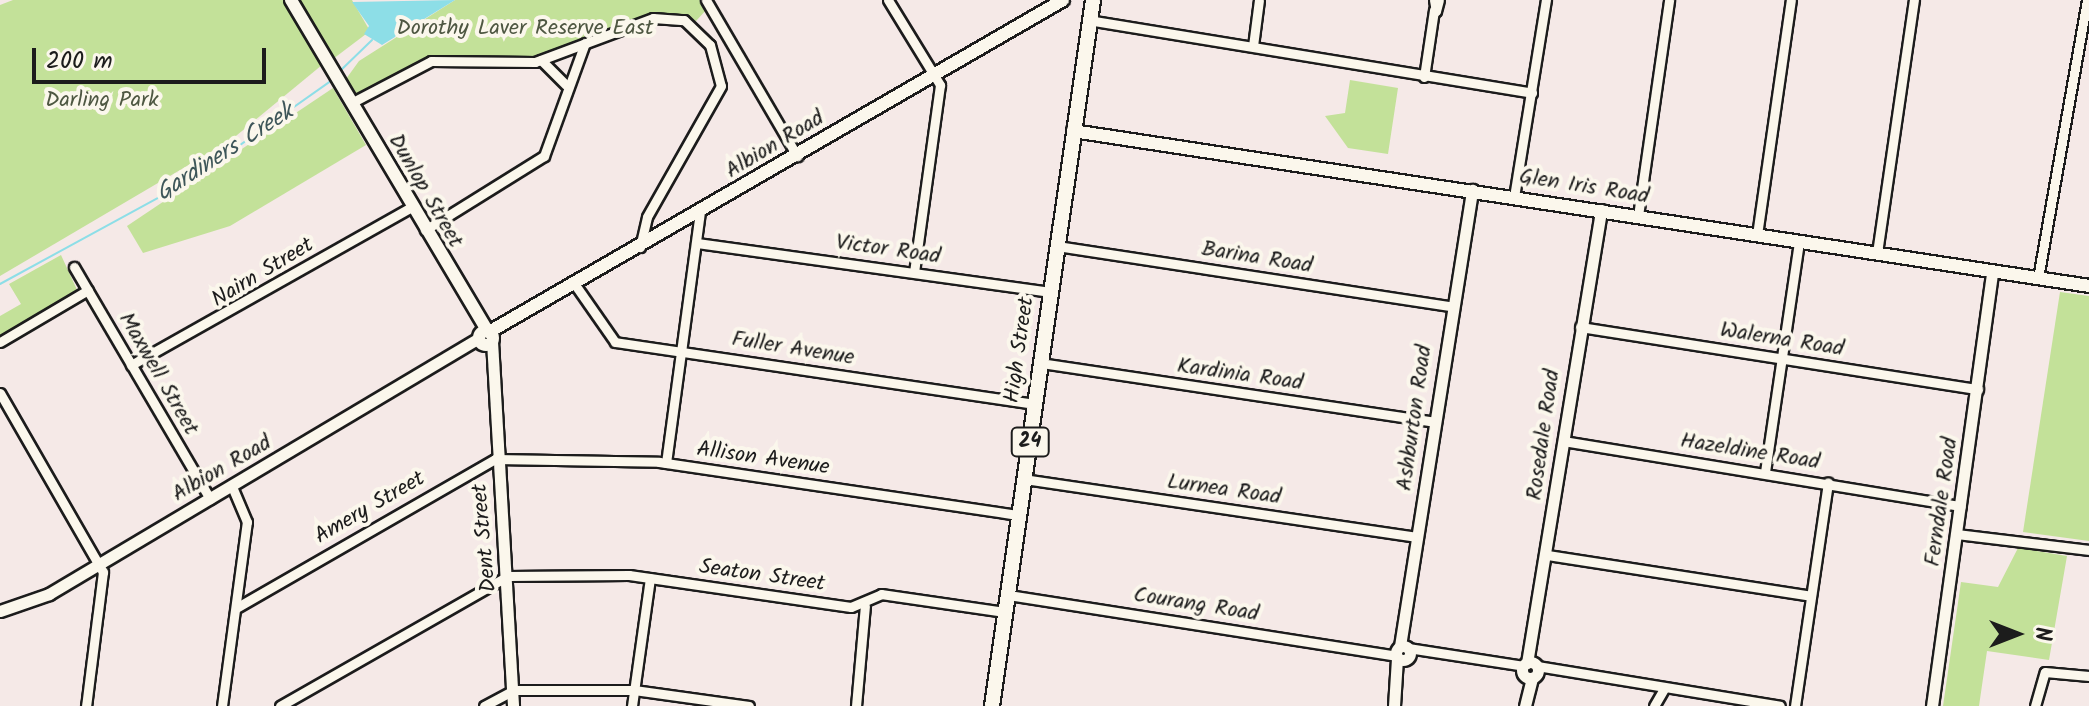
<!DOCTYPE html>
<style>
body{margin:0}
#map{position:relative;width:2089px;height:706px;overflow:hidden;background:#f5e9e7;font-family:Kalam,sans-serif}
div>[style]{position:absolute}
.green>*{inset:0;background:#c3e199}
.water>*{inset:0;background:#8ddee7}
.stream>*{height:2px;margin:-1px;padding:0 1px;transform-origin:1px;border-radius:1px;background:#8ddee7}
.roads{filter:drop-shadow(2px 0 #1c1c1c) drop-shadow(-2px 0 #1c1c1c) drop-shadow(0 2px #1c1c1c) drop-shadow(0 -2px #1c1c1c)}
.minor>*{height:9px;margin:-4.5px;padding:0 4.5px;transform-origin:4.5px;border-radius:4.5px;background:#fbf7ec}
.tertiary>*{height:11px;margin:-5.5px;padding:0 5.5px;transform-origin:5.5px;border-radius:5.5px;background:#fbf7ec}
.tertiary>.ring{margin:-5.5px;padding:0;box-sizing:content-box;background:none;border:11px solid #fbf7ec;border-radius:50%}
.secondary>*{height:12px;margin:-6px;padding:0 6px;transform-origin:6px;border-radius:6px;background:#fbf7ec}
.secondary>.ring{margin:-6px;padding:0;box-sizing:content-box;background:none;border:12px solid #fbf7ec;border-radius:50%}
.primary>*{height:14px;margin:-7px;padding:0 7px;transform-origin:7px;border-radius:7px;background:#fbf7ec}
span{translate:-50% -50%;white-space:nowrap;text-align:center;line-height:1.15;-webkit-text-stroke:8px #fbf7ec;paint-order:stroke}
.shield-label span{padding:2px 6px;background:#fbf7ec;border:2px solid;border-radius:6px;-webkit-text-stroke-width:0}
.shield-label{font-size:20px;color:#1c1c1c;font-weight:700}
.park-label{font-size:22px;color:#4e5742}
.street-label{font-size:22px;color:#1c1c1c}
.water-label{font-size:24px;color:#3e5659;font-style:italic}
.north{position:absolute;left:1977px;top:594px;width:80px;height:80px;-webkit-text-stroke:6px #fbf7ec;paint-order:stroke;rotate:90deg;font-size:22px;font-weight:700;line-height:32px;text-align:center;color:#1c1c1c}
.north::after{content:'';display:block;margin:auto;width:28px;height:36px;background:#1c1c1c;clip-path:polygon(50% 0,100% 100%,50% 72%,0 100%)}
.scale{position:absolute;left:32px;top:48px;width:234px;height:36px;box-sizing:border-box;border:4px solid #1c1c1c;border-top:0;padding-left:10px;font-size:24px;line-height:28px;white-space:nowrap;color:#1c1c1c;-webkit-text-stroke:6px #fbf7ec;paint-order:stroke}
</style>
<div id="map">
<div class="green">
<i style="clip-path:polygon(13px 0,284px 0,322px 65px,231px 140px,0 276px,0 5px)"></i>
<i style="clip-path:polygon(300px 0,352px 0,370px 31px,333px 59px)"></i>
<i style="clip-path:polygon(455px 0,702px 0,707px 9px,696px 21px,654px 13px,535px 57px,431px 57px,357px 94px,346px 79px,359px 61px)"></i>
<i style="clip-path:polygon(1350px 80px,1398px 88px,1388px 154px,1348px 148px,1325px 116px,1345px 113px)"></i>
<i style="clip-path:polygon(333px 88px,366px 145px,230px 226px,143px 253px,127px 226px)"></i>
<i style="clip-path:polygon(61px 255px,78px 292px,0 337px,0 316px,21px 304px,9px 284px)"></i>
<i style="clip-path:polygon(2060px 292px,2089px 296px,2089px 541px,2023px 532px)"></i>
<i style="clip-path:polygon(2018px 548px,2067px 556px,2049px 660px,1987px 651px,1979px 706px,1943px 706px,1961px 582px,1998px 587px)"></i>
</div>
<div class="water">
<i style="clip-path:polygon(455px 0,382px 45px,364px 34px,369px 26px,352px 2px)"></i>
</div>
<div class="stream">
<i style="left:339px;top:72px;width:46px;rotate:-44.1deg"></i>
<i style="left:0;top:284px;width:215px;rotate:-28.6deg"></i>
<i style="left:189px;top:181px;width:175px;rotate:-35.2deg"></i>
</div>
<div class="roads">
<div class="minor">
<i style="left:706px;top:0;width:181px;rotate:59.7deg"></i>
<i style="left:888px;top:0;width:100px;rotate:58.5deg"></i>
<i style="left:940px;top:85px;width:189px;rotate:97.9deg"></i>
<i style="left:1434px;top:0;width:11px;rotate:80deg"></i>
<i style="left:1436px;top:11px;width:11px;rotate:-75deg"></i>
<i style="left:1088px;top:20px;width:450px;rotate:9.3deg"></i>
<i style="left:1253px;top:46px;width:46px;rotate:-82.6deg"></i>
<i style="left:541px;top:60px;width:35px;rotate:45deg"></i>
<i style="left:1424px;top:77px;width:68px;rotate:-81.5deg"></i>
<i style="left:351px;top:103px;width:90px;rotate:-27.7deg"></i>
<i style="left:431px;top:61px;width:104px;rotate:0.6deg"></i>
<i style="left:535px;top:62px;width:126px;rotate:-20.4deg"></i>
<i style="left:653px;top:18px;width:31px;rotate:4deg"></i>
<i style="left:684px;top:20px;width:36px;rotate:44deg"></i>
<i style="left:710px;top:45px;width:42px;rotate:75deg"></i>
<i style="left:721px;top:86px;width:150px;rotate:119.5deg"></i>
<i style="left:647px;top:217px;width:31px;rotate:103deg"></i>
<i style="left:1514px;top:197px;width:200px;rotate:-80.8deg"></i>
<i style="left:1638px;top:216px;width:218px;rotate:-81.8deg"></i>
<i style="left:425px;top:230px;width:140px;rotate:-31.9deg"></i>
<i style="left:544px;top:156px;width:120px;rotate:-70.1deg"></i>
<i style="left:1757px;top:235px;width:237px;rotate:-81.8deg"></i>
<i style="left:697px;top:243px;width:357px;rotate:7.9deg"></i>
<i style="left:1057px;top:246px;width:399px;rotate:8.7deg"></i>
<i style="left:1877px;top:253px;width:256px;rotate:-81.7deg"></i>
<i style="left:74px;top:267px;width:269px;rotate:59.6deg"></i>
<i style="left:2038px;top:278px;width:282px;rotate:-80deg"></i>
<i style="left:576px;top:286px;width:68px;rotate:55.1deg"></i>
<i style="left:615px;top:342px;width:425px;rotate:8.4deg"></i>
<i style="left:1580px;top:327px;width:403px;rotate:8.9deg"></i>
<i style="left:0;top:342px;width:102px;rotate:-30.6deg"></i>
<i style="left:1041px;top:363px;width:398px;rotate:8.5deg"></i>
<i style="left:131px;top:365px;width:322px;rotate:-29.4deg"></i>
<i style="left:0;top:393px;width:207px;rotate:60.1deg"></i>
<i style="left:103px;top:572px;width:135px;rotate:97.2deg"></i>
<i style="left:1563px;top:441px;width:403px;rotate:9.3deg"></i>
<i style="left:666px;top:463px;width:252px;rotate:-82.3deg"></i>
<i style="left:1765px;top:472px;width:233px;rotate:-81.6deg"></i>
<i style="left:1024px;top:479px;width:398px;rotate:8.4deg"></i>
<i style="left:1957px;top:534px;width:133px;rotate:6.9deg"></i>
<i style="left:1547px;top:555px;width:267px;rotate:8.8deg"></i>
<i style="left:1008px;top:595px;width:393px;rotate:8.9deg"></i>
<i style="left:236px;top:608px;width:299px;rotate:-29.9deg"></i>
<i style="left:495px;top:459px;width:164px;rotate:1deg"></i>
<i style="left:659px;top:462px;width:364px;rotate:8.4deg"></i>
<i style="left:1408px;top:648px;width:117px;rotate:8.8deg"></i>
<i style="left:1537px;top:666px;width:246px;rotate:9.3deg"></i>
<i style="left:222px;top:706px;width:186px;rotate:-82.3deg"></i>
<i style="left:247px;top:522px;width:39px;rotate:-113deg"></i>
<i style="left:280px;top:706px;width:262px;rotate:-29.7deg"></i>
<i style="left:508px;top:576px;width:121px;rotate:-0.5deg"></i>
<i style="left:629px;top:575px;width:224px;rotate:8.2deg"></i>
<i style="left:851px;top:607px;width:33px;rotate:-23deg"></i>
<i style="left:881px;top:594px;width:125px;rotate:8.3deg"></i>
<i style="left:484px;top:706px;width:34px;rotate:-28deg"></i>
<i style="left:514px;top:690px;width:120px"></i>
<i style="left:634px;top:690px;width:116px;rotate:7.9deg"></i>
<i style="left:632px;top:706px;width:129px;rotate:-82deg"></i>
<i style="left:856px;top:706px;width:100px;rotate:-84.9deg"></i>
<i style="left:1654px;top:706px;width:20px;rotate:-60deg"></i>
<i style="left:1795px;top:706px;width:226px;rotate:-81.6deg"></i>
<i style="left:2035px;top:706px;width:35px;rotate:-74deg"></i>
<i style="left:2045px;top:672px;width:44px;rotate:5.2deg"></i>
</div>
<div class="tertiary">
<i style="left:492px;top:341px;width:366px;rotate:86.7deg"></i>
<i style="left:0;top:611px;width:52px;rotate:-19.1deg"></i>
<i style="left:49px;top:594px;width:500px;rotate:-30.77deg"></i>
<i class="ring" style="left:1396px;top:646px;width:3px;height:3px"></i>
<i style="left:1400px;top:646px;width:462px;rotate:-81deg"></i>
<i class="ring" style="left:1522px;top:662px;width:5px;height:5px"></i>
<i style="left:1527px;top:663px;width:459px;rotate:-80.7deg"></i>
<i style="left:1394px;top:706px;width:48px;rotate:-86.4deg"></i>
<i style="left:1525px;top:706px;width:29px;rotate:-76deg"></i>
<i style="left:1932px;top:706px;width:439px;rotate:-82.1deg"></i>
</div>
<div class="secondary">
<i style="left:291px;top:0;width:386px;rotate:59.3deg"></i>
<i style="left:1073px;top:131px;width:1028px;rotate:8.67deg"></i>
<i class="ring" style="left:479px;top:331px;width:2px;height:2px"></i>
<i style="left:489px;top:332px;width:663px;rotate:-30.04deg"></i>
</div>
<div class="primary">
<i style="left:992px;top:706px;width:713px;rotate:-81.86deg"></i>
</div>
</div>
<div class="shield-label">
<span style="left:1030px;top:442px">24</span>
</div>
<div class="park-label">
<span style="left:525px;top:29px">Dorothy Laver Reserve East</span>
<span style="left:102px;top:101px">Darling Park</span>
</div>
<div class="street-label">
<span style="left:775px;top:145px;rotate:-31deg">Albion Road</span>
<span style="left:1584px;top:187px;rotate:9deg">Glen Iris Road</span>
<span style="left:425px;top:191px;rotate:60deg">Dunlop Street</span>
<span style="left:888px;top:250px;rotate:8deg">Victor Road</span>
<span style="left:1257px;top:258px;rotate:9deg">Barina Road</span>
<span style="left:263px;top:273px;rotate:-31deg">Nairn Street</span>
<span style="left:1782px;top:340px;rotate:9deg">Walerna Road</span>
<span style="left:793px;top:349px;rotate:9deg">Fuller Avenue</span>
<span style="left:1020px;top:350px;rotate:-82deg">High Street</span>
<span style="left:158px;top:374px;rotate:60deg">Maxwell Street</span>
<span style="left:1240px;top:375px;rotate:8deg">Kardinia Road</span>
<span style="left:1415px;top:418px;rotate:-82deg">Ashburton Road</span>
<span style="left:1544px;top:435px;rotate:-82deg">Rosedale Road</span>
<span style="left:1750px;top:452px;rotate:9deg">Hazeldine Road</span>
<span style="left:763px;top:459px;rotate:8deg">Allison Avenue</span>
<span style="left:222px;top:469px;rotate:-30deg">Albion Road</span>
<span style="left:1224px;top:490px;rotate:8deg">Lurnea Road</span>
<span style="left:1942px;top:502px;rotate:-82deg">Ferndale Road</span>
<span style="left:370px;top:508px;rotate:-30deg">Amery Street</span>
<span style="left:485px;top:538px;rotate:-95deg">Dent Street</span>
<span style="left:762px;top:576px;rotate:8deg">Seaton Street</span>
<span style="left:1196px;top:605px;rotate:9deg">Courang Road</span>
</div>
<div class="water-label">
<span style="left:225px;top:153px;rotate:-33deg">Gardiners Creek</span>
</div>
<div class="north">N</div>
<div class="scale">200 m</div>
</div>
